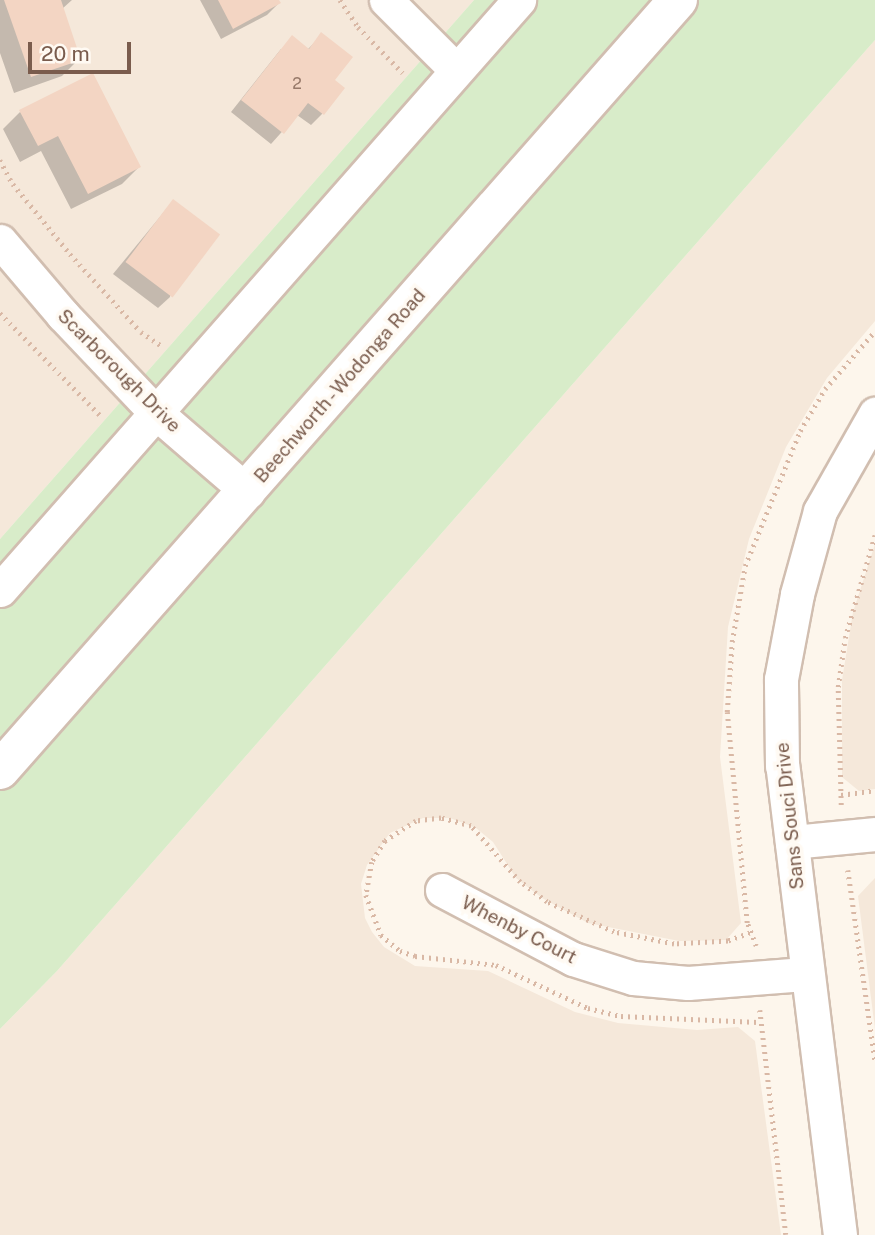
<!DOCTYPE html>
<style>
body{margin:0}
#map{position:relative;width:875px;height:1235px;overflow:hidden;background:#fdf6ec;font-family:"Public Sans",sans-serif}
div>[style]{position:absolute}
.residential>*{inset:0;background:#f5e8da}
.green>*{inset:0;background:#d8ecc9}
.shadow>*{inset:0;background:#0003}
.building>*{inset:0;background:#f3d5c3;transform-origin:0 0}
.path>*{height:4.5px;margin-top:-2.25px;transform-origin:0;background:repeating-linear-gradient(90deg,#d9b8a5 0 2px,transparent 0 7px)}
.roads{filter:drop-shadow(2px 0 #d1beb0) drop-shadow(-2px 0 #d1beb0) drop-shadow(0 2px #d1beb0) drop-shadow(0 -2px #d1beb0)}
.minor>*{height:33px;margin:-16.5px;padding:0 16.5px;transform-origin:16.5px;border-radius:16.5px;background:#fff}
.secondary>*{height:38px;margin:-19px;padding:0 19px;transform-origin:19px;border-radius:19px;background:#fff}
span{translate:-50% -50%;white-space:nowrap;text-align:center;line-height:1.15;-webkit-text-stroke:7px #fffaf3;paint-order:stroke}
.number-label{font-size:16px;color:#987a6a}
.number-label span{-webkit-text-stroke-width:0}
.street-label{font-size:19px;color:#7a5c4d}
.scale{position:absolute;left:28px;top:42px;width:103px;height:32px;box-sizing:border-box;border:4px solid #7a5c4d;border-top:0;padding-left:9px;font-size:21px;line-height:24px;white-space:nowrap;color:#7a5c4d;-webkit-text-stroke:5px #fffaf3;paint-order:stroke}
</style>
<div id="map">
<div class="residential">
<i style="clip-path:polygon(0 0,474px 0,0 539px)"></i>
<i style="clip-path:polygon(875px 40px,875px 321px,827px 378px,786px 447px,749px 539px,728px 627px,720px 757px,741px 923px,726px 940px,679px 941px,588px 923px,542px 898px,516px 878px,493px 842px,476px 828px,450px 818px,423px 818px,390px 833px,367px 865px,361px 884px,365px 918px,372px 932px,384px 947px,415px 966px,488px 971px,575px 1012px,618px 1023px,697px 1030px,738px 1027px,755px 1041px,781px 1235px,0 1235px,0 1029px,57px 971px)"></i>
<i style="clip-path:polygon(875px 544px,875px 789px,859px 791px,842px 777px,842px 680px,853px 612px)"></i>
<i style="clip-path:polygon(875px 878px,875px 1029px,858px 896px)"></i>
</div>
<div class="green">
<i style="clip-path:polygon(474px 0,875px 0,875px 40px,57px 971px,0 1029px,0 539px)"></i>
</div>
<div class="shadow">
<i style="clip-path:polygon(0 0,72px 0,62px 9px,79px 59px,62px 76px,14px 93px,0 53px)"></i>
<i style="clip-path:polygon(200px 0,277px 0,279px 3px,267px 15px,221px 39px)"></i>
<i style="clip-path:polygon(322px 35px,332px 81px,322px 114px,311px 125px,297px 115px,271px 144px,231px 112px,281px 49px,307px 50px)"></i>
<i style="clip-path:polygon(20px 112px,139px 167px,122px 184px,71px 209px,41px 151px,20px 162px,3px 129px)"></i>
<i style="clip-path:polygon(173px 201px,170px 297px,158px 308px,113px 274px)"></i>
</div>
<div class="building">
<i style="clip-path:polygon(4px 0,61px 0,81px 60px,31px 77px)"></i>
<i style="clip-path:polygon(218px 0,279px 0,281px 3px,233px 29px)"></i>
<i style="clip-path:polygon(321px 32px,353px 57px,335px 80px,345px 88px,324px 115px,308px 103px,284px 134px,241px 100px,292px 35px,309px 49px)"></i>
<i style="clip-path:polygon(93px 73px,141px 167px,88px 194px,58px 136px,38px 146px,19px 110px)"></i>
<i style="left:173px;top:199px;width:59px;height:79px;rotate:37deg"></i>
</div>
<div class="path">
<i style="left:340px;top:0;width:32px;rotate:56deg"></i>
<i style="left:358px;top:27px;width:64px;rotate:45.6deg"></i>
<i style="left:0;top:160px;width:27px;rotate:62deg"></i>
<i style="left:13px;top:184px;width:90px;rotate:50.8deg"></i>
<i style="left:70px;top:254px;width:105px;rotate:47.7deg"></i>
<i style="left:141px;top:332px;width:25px;rotate:34deg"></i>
<i style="left:0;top:313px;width:143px;rotate:45.6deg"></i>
<i style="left:841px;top:795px;width:34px;rotate:-8deg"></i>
<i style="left:841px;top:805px;width:118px;rotate:-91.5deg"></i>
<i style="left:838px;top:687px;width:49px;rotate:-81.9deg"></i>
<i style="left:845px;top:638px;width:107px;rotate:-73.8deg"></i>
<i style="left:848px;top:870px;width:192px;rotate:81.9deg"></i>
<i style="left:750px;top:933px;width:23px;rotate:160deg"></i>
<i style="left:728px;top:941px;width:54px;rotate:176.8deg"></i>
<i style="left:674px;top:944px;width:61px;rotate:-168.7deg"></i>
<i style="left:614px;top:932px;width:73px;rotate:-155.9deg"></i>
<i style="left:547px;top:902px;width:34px;rotate:-143deg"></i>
<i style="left:520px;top:882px;width:74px;rotate:-131.2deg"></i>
<i style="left:471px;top:826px;width:31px;rotate:-165deg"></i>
<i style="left:441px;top:818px;width:25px;rotate:173deg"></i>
<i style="left:416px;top:821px;width:37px;rotate:147deg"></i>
<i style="left:385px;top:841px;width:25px;rotate:122deg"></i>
<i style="left:372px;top:862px;width:34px;rotate:100deg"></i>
<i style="left:366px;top:895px;width:43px;rotate:69.4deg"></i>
<i style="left:381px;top:935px;width:25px;rotate:40deg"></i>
<i style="left:400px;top:951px;width:16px;rotate:18deg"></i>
<i style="left:415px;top:956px;width:81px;rotate:6.3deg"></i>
<i style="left:496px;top:965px;width:102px;rotate:25.1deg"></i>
<i style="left:588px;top:1008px;width:34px;rotate:14deg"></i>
<i style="left:621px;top:1016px;width:137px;rotate:2.5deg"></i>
<i style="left:756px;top:946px;width:25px;rotate:-111deg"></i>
<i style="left:747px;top:923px;width:212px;rotate:-95.4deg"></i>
<i style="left:727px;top:712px;width:70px;rotate:-85.9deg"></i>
<i style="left:732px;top:642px;width:77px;rotate:-80.3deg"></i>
<i style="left:745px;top:566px;width:146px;rotate:-67.8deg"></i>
<i style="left:800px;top:431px;width:49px;rotate:-59.2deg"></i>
<i style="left:825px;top:389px;width:77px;rotate:-49.2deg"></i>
<i style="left:760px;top:1010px;width:226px;rotate:83.4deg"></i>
</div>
<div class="roads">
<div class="minor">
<i style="left:386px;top:0;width:99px;rotate:45deg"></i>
<i style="left:0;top:241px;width:97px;rotate:49.6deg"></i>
<i style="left:63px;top:315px;width:132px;rotate:46.5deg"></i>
<i style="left:154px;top:411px;width:124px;rotate:40.8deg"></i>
<i style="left:0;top:590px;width:786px;rotate:-48.66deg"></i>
<i style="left:792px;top:842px;width:83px;rotate:-5.5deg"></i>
<i style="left:442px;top:890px;width:148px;rotate:27.8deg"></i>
<i style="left:573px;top:959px;width:63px;rotate:17.6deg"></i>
<i style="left:633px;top:978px;width:55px;rotate:5.2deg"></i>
<i style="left:688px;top:983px;width:117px;rotate:-4.4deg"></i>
<i style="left:840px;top:1235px;width:473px;rotate:-97deg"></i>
<i style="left:782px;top:766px;width:87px;rotate:-90.7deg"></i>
<i style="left:781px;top:679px;width:86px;rotate:-79.3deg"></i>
<i style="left:797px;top:594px;width:86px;rotate:-74.5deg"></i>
<i style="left:820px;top:511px;width:112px;rotate:-60.4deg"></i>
</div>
<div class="secondary">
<i style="left:0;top:770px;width:1026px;rotate:-48.64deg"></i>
</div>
</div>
<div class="number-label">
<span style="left:297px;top:84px">2</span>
</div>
<div class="street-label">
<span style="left:119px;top:371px;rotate:45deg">Scarborough Drive</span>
<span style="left:340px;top:386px;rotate:-49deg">Beechworth - Wodonga Road</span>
<span style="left:790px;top:816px;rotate:-96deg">Sans Souci Drive</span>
<span style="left:519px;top:930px;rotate:27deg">Whenby Court</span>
</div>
<div class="scale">20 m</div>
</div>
